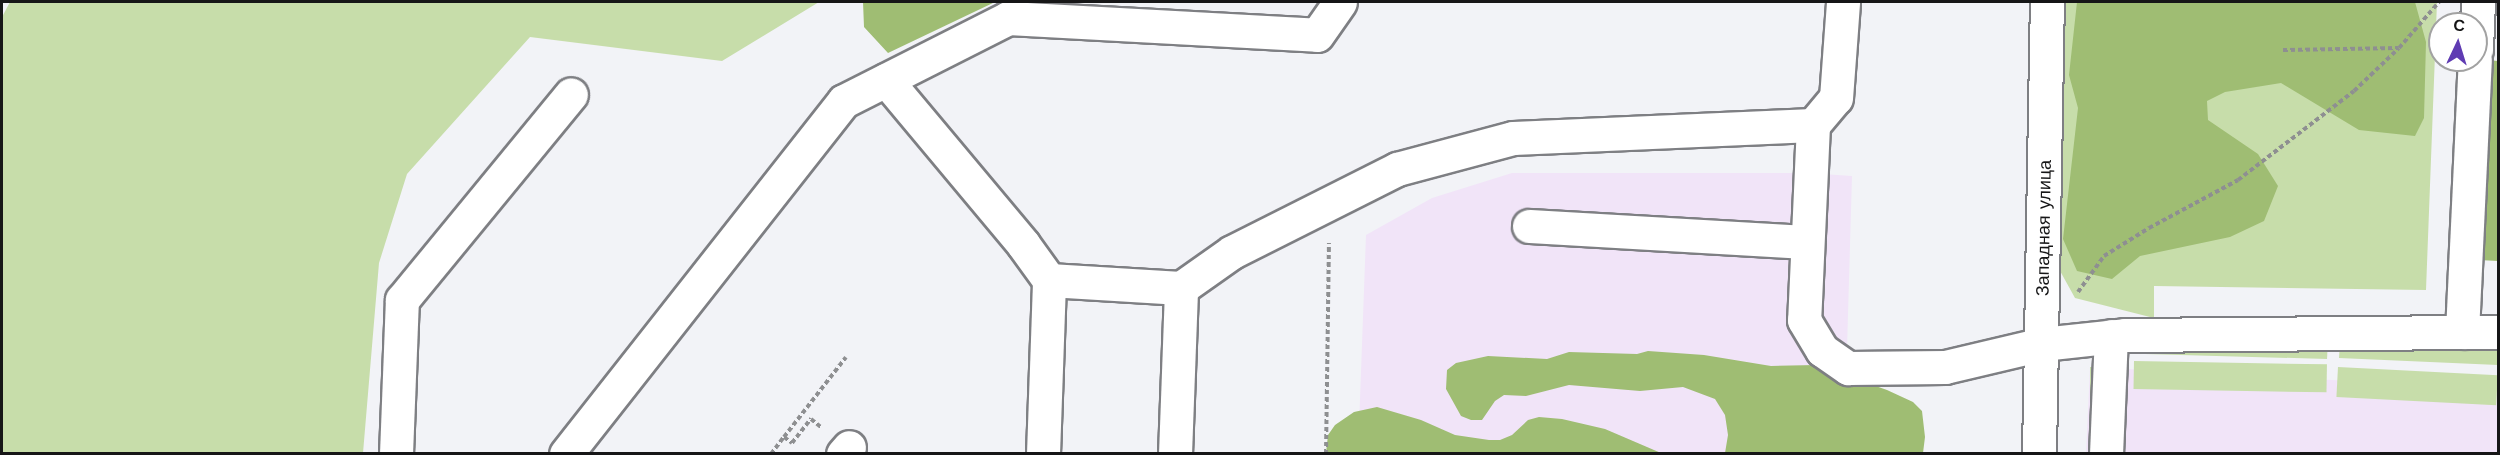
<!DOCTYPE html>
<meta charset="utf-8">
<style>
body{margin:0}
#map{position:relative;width:2500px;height:455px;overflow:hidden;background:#f2f3f7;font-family:"Work Sans",sans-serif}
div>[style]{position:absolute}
.education>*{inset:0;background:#f1e4f8}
.green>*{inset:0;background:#c7ddaa;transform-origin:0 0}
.forest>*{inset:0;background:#9fbd73}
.path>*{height:4px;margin-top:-2px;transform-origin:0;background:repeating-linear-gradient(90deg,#8e8f91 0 4.5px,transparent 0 7.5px)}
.roads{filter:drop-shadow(2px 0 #7e7f83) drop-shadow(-2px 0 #7e7f83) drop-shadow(0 2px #7e7f83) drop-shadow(0 -2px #7e7f83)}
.minor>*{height:33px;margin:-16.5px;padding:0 16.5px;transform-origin:16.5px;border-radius:16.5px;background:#fff}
span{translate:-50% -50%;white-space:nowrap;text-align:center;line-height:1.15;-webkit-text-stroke:6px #fff;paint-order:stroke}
.street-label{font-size:18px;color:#161617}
.frame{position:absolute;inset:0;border:3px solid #161617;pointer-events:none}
.north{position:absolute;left:2428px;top:12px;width:60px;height:60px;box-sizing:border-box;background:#fff;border:2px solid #a2a2a2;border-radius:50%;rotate:4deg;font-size:16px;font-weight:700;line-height:24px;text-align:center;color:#161617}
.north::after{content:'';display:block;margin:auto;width:21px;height:27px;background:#5f3bb3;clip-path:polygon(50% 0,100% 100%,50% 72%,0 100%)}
</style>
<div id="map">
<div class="education">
<i style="clip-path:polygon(1512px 173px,1808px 173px,1852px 176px,1844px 453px,1358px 454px,1366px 235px,1432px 198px)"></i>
<i style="clip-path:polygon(2090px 367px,2498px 389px,2498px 453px,2086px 454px)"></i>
</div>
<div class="green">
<i style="clip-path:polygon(10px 2px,819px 2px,722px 61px,530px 37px,407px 174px,379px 263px,363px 453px,2px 454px,2px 17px)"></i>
<i style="clip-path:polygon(2058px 2px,2437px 2px,2426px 290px,2154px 286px,2154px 318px,2075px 298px,2054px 260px)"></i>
<i style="clip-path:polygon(2328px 341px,2327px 359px,2145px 354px,2142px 349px)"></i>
<i style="clip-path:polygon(2340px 341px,2498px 345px,2498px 365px,2339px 358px)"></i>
<i style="left:2134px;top:361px;width:193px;height:28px;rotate:1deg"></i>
<i style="left:2090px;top:367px;width:11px;height:87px"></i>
<i style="left:2338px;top:367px;width:160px;height:30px;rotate:3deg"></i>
</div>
<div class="forest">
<i style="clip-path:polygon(863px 2px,1049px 2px,1047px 7px,995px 2px,888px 53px,864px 27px)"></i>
<i style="clip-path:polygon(2077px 2px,2415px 2px,2426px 42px,2424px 118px,2415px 136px,2359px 130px,2281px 83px,2225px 92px,2207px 101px,2208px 120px,2258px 154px,2278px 186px,2264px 221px,2230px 237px,2140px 256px,2112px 279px,2077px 271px,2063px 239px,2078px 108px,2069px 75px)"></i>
<i style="clip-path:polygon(2488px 60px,2498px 61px,2498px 261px,2479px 260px)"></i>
<i style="clip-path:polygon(1648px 351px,1704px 355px,1771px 366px,1816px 365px,1887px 390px,1913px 402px,1922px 411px,1925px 437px,1923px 453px,1725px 453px,1728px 435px,1725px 415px,1715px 399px,1683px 387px,1640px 391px,1569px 385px,1526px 396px,1504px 395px,1495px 401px,1482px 420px,1471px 420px,1461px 416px,1446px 389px,1447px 370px,1456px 363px,1488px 356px,1547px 359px,1569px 352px,1637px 354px)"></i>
<i style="clip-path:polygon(1377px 407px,1421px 420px,1455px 435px,1489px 440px,1500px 440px,1512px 435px,1528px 420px,1539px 417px,1562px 419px,1605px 429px,1661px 453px,1326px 453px,1328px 435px,1335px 425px,1354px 412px)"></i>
</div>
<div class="path">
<i style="left:2283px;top:50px;width:115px;rotate:-1deg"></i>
<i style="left:2078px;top:292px;width:44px;rotate:-54.2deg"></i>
<i style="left:2104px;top:256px;width:53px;rotate:-31.9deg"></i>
<i style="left:2149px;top:228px;width:101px;rotate:-28.3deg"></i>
<i style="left:2238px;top:180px;width:146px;rotate:-37.5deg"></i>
<i style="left:2354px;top:91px;width:62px;rotate:-43.7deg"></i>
<i style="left:2399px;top:48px;width:61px;rotate:-49deg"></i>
<i style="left:784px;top:437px;width:101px;rotate:-52.2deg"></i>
<i style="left:771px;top:454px;width:21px;rotate:-53deg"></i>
<i style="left:784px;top:437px;width:10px;rotate:37deg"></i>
<i style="left:792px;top:443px;width:31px;rotate:-52deg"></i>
<i style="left:811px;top:419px;width:13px;rotate:39deg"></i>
<i style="left:1326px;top:454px;width:211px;rotate:-89.2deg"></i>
</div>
<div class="roads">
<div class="minor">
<i style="left:2476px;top:49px;width:47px;rotate:-87.6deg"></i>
<i style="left:886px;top:80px;width:214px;rotate:50.1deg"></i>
<i style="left:1023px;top:244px;width:44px;rotate:54.2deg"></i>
<i style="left:1049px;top:280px;width:132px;rotate:3.5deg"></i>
<i style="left:1181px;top:288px;width:62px;rotate:-35.2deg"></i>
<i style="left:1232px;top:252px;width:185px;rotate:-26.7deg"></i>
<i style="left:1397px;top:169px;width:120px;rotate:-15deg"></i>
<i style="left:1513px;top:138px;width:300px;rotate:-2.5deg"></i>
<i style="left:1813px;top:125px;width:35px;rotate:-50deg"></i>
<i style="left:1836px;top:98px;width:96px;rotate:-85.8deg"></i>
<i style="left:1813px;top:125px;width:195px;rotate:92.6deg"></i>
<i style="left:1804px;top:320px;width:35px;rotate:59deg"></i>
<i style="left:1822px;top:350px;width:32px;rotate:35deg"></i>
<i style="left:1848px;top:368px;width:97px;rotate:-0.6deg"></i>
<i style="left:1945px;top:367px;width:100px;rotate:-13.3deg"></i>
<i style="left:2042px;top:344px;width:83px;rotate:-6.2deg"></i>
<i style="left:2125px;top:335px;width:373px;rotate:-0.5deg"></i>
<i style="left:1529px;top:226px;width:278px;rotate:3.3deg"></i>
<i style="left:2462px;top:332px;width:272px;rotate:-87.3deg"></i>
<i style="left:396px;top:454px;width:154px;rotate:-87.8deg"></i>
<i style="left:402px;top:300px;width:266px;rotate:-50.6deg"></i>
<i style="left:566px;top:454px;width:449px;rotate:-51.8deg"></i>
<i style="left:844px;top:101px;width:184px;rotate:-26.8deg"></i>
<i style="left:1008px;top:18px;width:309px;rotate:3.1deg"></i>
<i style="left:1317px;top:35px;width:40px;rotate:-55.1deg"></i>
<i style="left:843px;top:454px;width:9px;rotate:-49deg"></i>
<i style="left:1043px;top:454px;width:174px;rotate:-88deg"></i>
<i style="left:1175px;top:454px;width:166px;rotate:-87.9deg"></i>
<i style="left:2039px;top:454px;width:452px;rotate:-89deg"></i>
<i style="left:2106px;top:454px;width:118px;rotate:-87.6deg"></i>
</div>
</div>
<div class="street-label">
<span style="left:2044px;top:228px;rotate:-89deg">Западная улица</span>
</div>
<div class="frame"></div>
<div class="north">С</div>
</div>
